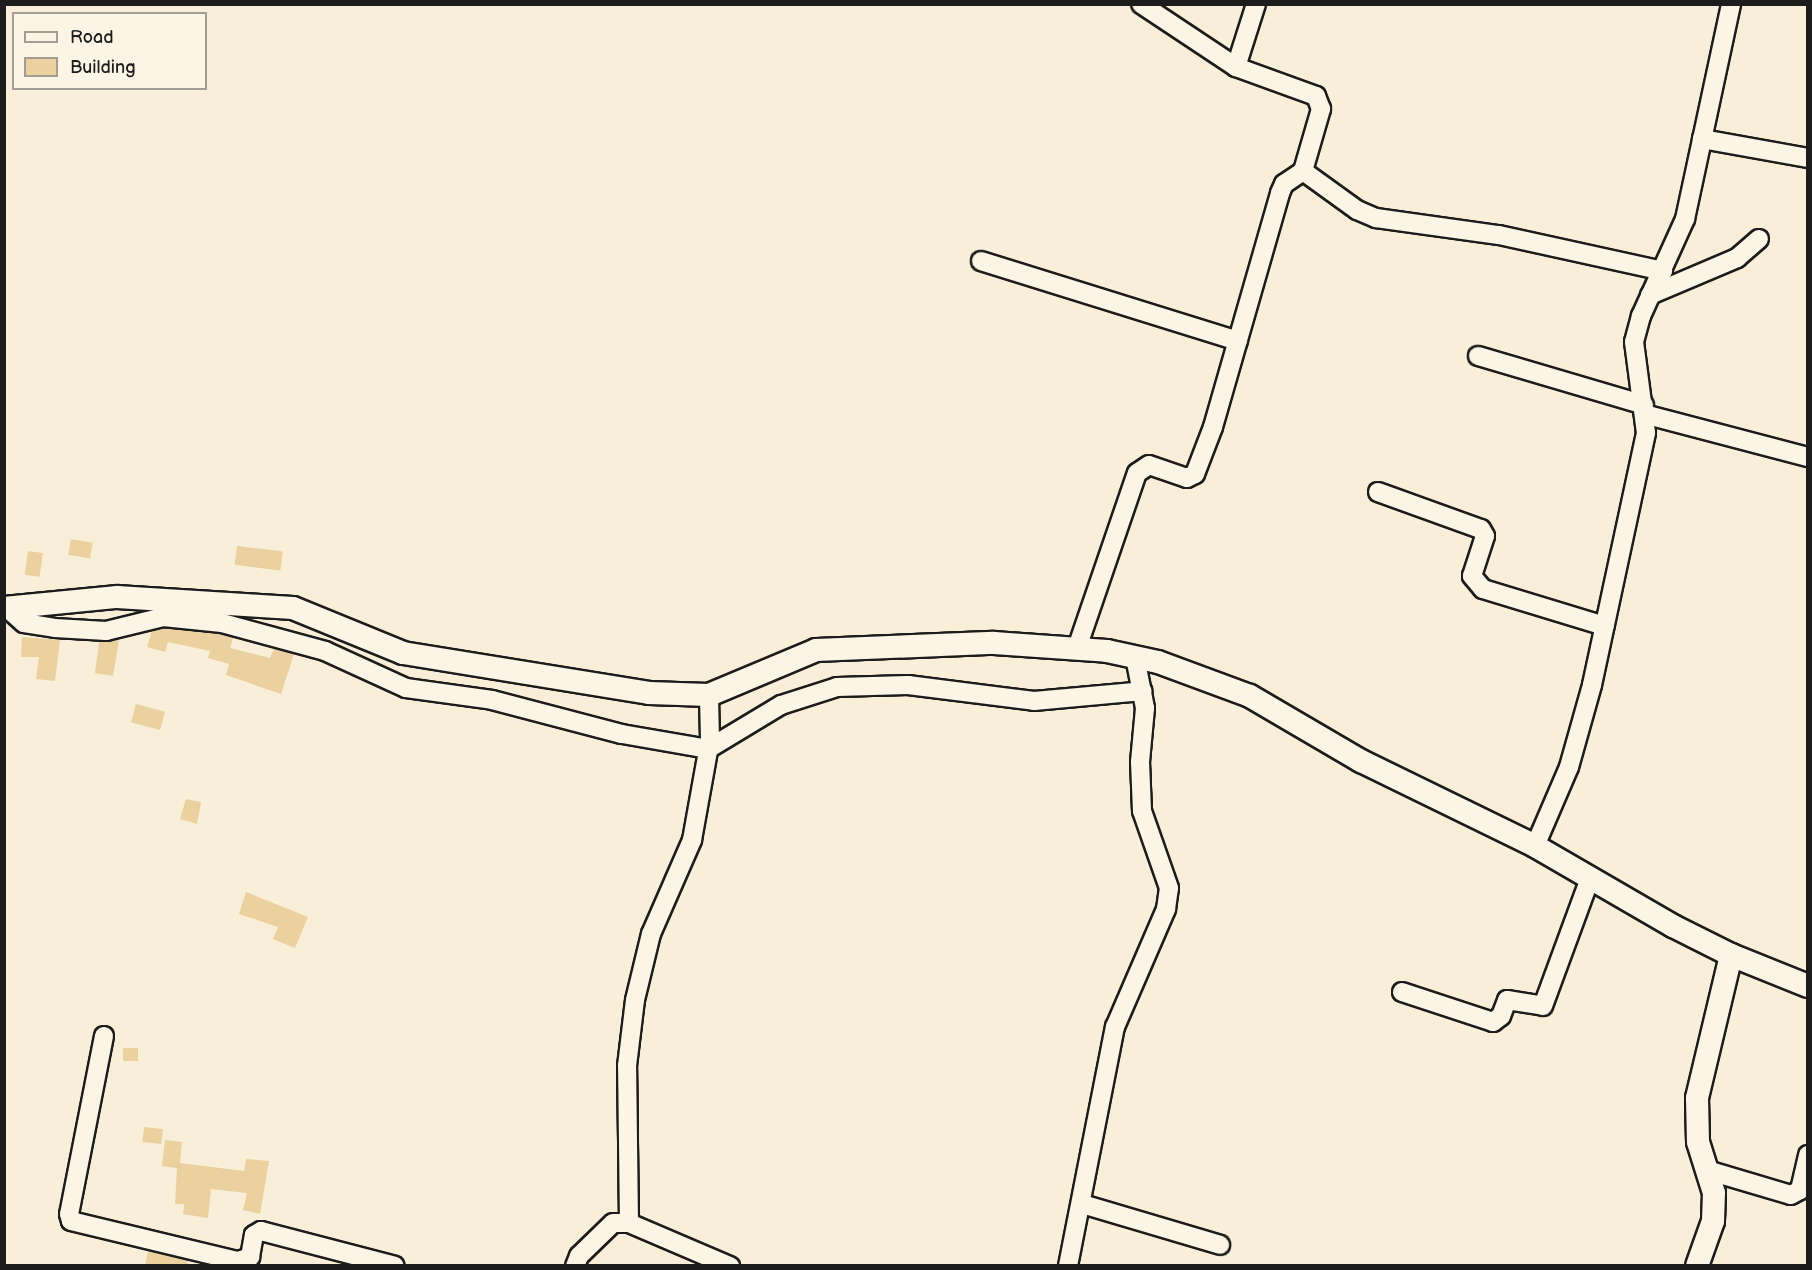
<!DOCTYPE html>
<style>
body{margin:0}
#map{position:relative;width:1812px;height:1270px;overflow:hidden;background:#f9eed7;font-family:"Balsamiq Sans",sans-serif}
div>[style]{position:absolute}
.building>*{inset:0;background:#ebd0a0;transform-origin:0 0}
.roads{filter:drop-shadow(2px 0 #1c1c1c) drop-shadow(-2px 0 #1c1c1c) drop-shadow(0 2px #1c1c1c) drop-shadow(0 -2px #1c1c1c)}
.minor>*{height:18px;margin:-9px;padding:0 9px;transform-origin:9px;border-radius:9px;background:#fcf5e5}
.tertiary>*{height:22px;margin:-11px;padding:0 11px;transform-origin:11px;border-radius:11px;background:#fcf5e5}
span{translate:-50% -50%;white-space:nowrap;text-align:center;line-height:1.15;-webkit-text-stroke:4.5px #fcf5e5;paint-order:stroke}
.frame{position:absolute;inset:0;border:6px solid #1c1c1c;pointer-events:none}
.legend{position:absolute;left:12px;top:12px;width:195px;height:78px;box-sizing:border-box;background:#fcf5e5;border:2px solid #a29e95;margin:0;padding:8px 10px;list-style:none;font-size:18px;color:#1c1c1c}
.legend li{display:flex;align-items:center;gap:12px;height:30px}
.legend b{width:30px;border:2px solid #a29e95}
</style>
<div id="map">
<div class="building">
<i style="left:71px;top:539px;width:22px;height:16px;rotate:10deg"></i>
<i style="left:237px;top:546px;width:46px;height:19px;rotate:7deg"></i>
<i style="left:28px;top:551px;width:15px;height:24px;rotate:8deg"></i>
<i style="clip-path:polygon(164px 628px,219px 634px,233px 638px,230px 648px,270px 658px,274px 649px,294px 654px,281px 694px,226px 675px,229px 664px,208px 658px,210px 651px,168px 642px,165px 652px,147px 647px,152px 631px)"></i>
<i style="clip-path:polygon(22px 637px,60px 640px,55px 681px,36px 679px,39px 657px,21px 657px)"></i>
<i style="clip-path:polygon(119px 640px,113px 676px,95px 673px,99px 642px)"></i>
<i style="left:136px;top:704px;width:30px;height:19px;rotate:15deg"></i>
<i style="clip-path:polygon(186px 799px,201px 802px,197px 824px,180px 819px)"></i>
<i style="clip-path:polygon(246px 892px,308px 917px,295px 948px,273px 939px,278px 927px,239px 914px)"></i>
<i style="left:123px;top:1048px;width:15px;height:13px"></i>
<i style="left:144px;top:1127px;width:19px;height:15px;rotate:6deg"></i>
<i style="clip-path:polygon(165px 1140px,182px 1142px,180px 1163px,244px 1171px,246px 1159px,269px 1161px,260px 1214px,243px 1210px,247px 1193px,211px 1189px,208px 1218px,183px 1214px,184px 1204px,175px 1204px,177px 1168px,162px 1166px)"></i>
<i style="clip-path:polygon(148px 1251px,188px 1260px,187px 1266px,145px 1266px)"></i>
</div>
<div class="roads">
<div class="minor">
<i style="left:1236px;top:67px;width:66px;rotate:-72.4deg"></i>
<i style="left:1702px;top:139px;width:108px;rotate:10.2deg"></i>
<i style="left:1303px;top:171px;width:67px;rotate:35.8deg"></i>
<i style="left:1357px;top:210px;width:21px;rotate:23deg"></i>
<i style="left:1376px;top:218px;width:124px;rotate:7.9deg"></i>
<i style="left:1499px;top:235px;width:168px;rotate:12.4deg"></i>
<i style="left:981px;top:261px;width:269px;rotate:17.3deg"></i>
<i style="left:1650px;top:295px;width:95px;rotate:-23deg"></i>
<i style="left:1737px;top:258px;width:29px;rotate:-41deg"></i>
<i style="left:1478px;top:356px;width:173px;rotate:16.4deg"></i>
<i style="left:1644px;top:414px;width:170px;rotate:14.7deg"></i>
<i style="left:1378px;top:492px;width:109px;rotate:19.8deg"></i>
<i style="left:1481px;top:529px;width:8px;rotate:60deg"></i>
<i style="left:1485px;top:536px;width:42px;rotate:108deg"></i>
<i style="left:1472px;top:576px;width:17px;rotate:50deg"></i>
<i style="left:1483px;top:589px;width:127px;rotate:16.9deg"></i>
<i style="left:6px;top:607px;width:24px;rotate:42deg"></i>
<i style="left:24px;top:623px;width:31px;rotate:9deg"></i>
<i style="left:55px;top:628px;width:51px;rotate:3.4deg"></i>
<i style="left:106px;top:631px;width:59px;rotate:-13.8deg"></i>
<i style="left:163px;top:617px;width:59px;rotate:5.8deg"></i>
<i style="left:222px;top:623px;width:107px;rotate:15.2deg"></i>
<i style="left:325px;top:651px;width:89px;rotate:24.6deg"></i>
<i style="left:406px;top:688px;width:87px;rotate:7.9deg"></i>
<i style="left:492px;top:700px;width:134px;rotate:14.7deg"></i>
<i style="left:622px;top:734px;width:87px;rotate:9.9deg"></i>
<i style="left:708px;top:749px;width:85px;rotate:-31.1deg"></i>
<i style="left:781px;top:705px;width:59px;rotate:-17.8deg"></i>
<i style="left:837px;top:687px;width:71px;rotate:-1.6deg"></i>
<i style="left:908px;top:685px;width:127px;rotate:7.2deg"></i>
<i style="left:1034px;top:701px;width:109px;rotate:-5.2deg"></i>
<i style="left:1077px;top:648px;width:185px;rotate:-71.1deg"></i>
<i style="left:1137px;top:473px;width:14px;rotate:-34deg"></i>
<i style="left:1149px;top:465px;width:40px;rotate:18.9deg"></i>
<i style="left:1187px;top:478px;width:9px;rotate:-27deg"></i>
<i style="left:1195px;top:474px;width:50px;rotate:-69deg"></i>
<i style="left:1213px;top:427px;width:243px;rotate:-74deg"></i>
<i style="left:1280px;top:193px;width:10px;rotate:-66deg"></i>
<i style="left:1284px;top:184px;width:23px;rotate:-34deg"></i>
<i style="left:1303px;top:171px;width:65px;rotate:-73.8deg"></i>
<i style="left:1321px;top:109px;width:14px;rotate:-111deg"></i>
<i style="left:1316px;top:96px;width:85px;rotate:-160.1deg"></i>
<i style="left:1236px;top:67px;width:114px;rotate:-146.4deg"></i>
<i style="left:1535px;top:846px;width:86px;rotate:-66.7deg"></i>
<i style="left:1569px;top:767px;width:85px;rotate:-74.3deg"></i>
<i style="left:1592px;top:685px;width:258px;rotate:-77.9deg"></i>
<i style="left:1646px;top:433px;width:92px;rotate:-97.5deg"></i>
<i style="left:1634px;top:342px;width:27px;rotate:-75deg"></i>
<i style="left:1641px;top:316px;width:107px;rotate:-65.6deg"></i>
<i style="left:1685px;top:219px;width:220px;rotate:-77.9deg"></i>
<i style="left:1402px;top:992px;width:96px;rotate:18.2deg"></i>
<i style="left:1493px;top:1022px;width:10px;rotate:-37deg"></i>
<i style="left:1501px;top:1016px;width:17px;rotate:-69deg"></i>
<i style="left:1507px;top:1000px;width:36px;rotate:9deg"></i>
<i style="left:1543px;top:1006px;width:136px;rotate:-69.8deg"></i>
<i style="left:104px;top:1036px;width:181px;rotate:101.1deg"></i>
<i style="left:69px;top:1214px;width:7px;rotate:74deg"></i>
<i style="left:71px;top:1221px;width:172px;rotate:13.5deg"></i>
<i style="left:238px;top:1261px;width:13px;rotate:-18deg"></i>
<i style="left:250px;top:1257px;width:22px;rotate:-80deg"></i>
<i style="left:254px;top:1235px;width:8px;rotate:-30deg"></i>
<i style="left:261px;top:1231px;width:138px;rotate:14.6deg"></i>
<i style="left:1710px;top:1171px;width:84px;rotate:16.5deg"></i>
<i style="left:1791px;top:1195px;width:10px;rotate:-29deg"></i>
<i style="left:1800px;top:1190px;width:36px;rotate:-77deg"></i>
<i style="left:1082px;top:1204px;width:144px;rotate:16.5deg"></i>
<i style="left:629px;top:1223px;width:157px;rotate:-90.7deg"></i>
<i style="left:627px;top:1066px;width:66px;rotate:-83.1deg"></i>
<i style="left:635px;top:1000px;width:68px;rotate:-76.4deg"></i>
<i style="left:651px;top:934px;width:103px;rotate:-66.4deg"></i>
<i style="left:692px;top:840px;width:102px;rotate:-79.8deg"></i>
<i style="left:710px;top:740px;width:45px;rotate:-91.3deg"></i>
<i style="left:575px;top:1266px;width:11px;rotate:-68deg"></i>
<i style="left:579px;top:1256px;width:47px;rotate:-44.1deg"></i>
<i style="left:613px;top:1223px;width:16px"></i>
<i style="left:629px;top:1223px;width:110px;rotate:23.1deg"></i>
<i style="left:1068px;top:1266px;width:244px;rotate:-78.9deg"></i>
<i style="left:1115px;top:1027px;width:129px;rotate:-66.6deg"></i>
<i style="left:1166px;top:909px;width:21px;rotate:-82deg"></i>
<i style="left:1169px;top:888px;width:82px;rotate:-109.3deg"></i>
<i style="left:1142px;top:811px;width:49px;rotate:-92.3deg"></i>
<i style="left:1140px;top:762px;width:54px;rotate:-84.7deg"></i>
<i style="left:1145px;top:708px;width:52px;rotate:-101.1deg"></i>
</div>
<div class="tertiary">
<i style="left:4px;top:608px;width:114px;rotate:-5.6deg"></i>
<i style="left:117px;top:597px;width:176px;rotate:3.6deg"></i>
<i style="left:293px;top:608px;width:119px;rotate:22.2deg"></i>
<i style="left:403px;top:653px;width:249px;rotate:9.2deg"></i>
<i style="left:649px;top:693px;width:60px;rotate:1.9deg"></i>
<i style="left:709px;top:695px;width:116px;rotate:-22.8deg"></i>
<i style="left:816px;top:650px;width:178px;rotate:-2.3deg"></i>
<i style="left:994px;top:643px;width:113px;rotate:4deg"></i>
<i style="left:1107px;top:651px;width:52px;rotate:12.2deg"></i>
<i style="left:1158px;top:662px;width:98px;rotate:20.3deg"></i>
<i style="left:1250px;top:696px;width:129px;rotate:30.4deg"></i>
<i style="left:1361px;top:761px;width:194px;rotate:26deg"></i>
<i style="left:1535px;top:846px;width:160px;rotate:30.1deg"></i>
<i style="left:1673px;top:926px;width:65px;rotate:26.6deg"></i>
<i style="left:1731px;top:955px;width:83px;rotate:21.9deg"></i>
<i style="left:1697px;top:1266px;width:48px;rotate:-70.4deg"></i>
<i style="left:1713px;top:1221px;width:28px;rotate:-88deg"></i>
<i style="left:1714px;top:1193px;width:53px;rotate:-107.4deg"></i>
<i style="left:1698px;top:1142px;width:44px;rotate:-91.3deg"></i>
<i style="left:1697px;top:1098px;width:147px;rotate:-76.6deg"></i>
</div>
</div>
<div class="frame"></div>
<ul class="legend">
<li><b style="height:8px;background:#fcf5e5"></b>Road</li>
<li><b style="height:16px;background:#ebd0a0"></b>Building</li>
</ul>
</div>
